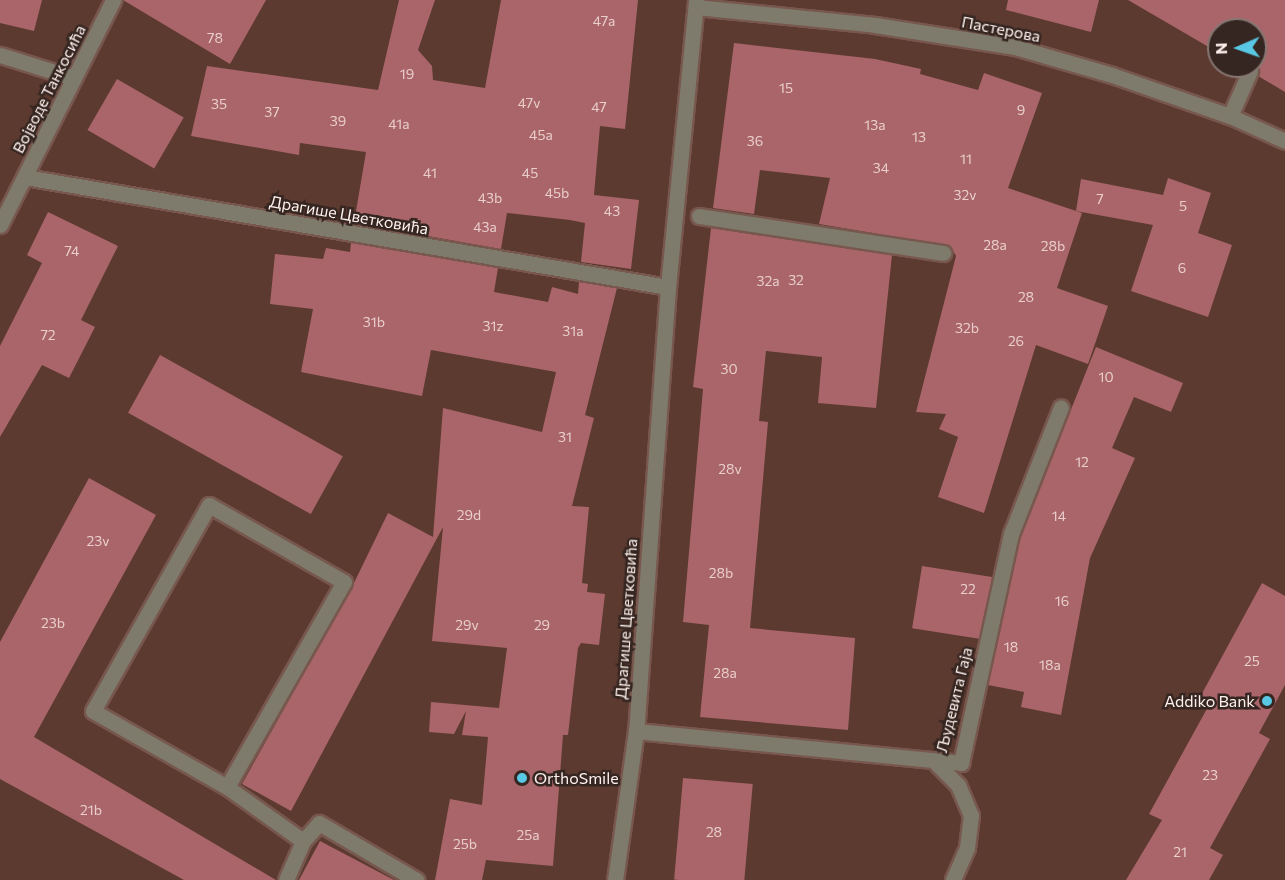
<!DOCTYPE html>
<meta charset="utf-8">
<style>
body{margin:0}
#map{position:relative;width:1285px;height:880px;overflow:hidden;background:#5d3a30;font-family:Commissioner,sans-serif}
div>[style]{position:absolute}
.building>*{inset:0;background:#a96569;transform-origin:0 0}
.roads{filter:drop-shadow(2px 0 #77574e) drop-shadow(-2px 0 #77574e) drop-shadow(0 2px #77574e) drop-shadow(0 -2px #77574e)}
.service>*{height:15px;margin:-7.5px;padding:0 7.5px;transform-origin:7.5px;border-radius:7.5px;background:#7f7b6c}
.minor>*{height:15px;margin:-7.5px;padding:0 7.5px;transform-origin:7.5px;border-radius:7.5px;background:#7f7b6c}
.dots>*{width:16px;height:16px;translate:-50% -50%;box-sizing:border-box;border:3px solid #362621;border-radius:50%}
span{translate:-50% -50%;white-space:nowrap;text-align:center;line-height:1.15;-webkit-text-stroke:5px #362621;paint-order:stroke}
.number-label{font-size:14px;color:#e9cecc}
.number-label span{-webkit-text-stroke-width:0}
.street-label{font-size:16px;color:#fef1ed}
.poi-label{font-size:16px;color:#fef1ed}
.right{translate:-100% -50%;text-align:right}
.left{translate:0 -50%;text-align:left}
.north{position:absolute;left:1207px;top:18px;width:60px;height:60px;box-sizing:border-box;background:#362621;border:2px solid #867773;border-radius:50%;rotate:268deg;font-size:16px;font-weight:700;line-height:24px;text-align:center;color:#fef1ed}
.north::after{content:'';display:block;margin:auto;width:21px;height:27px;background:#59c8e4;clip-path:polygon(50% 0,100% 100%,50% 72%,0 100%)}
</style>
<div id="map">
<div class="building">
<i style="clip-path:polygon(0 0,42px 0,34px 31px,0 23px)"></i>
<i style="clip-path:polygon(123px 0,266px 0,230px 64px)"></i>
<i style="clip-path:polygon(399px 0,435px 0,418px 50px,432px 66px,433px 80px,485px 88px,501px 0,638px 0,625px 129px,600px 126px,594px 195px,639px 200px,631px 269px,581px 262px,585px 223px,570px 220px,507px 213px,501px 249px,354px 223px,366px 152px,300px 143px,299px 155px,191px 136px,207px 66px,378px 90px)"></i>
<i style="clip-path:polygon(1008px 0,1099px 0,1091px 32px,1006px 10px)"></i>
<i style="clip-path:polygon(1128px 0,1285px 0,1285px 92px,1258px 76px,1255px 30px,1219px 30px,1219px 53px)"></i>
<i style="clip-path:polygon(734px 43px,875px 59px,921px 69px,920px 74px,978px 90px,984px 73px,1042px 93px,1008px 188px,1082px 213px,1057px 288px,1108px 306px,1088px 364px,1036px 345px,984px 513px,938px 497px,958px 437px,939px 429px,946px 414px,916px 412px,956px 256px,950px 246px,819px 224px,830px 178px,760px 170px,754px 214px,713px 208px)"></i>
<i style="left:117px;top:79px;width:77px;height:59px;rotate:30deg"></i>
<i style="clip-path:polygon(1168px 178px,1211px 193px,1198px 233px,1232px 245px,1208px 317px,1131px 291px,1153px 225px,1076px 211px,1081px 179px,1163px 195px)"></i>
<i style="clip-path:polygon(48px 212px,118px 246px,81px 320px,95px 327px,69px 378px,42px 365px,0 437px,0 346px,42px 263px,27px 255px)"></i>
<i style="clip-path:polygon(711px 228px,892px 255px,876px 408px,818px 403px,822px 357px,766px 351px,759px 421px,768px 422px,750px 628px,855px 638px,848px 730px,700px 717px,709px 625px,683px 622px,703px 389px,693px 387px)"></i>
<i style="clip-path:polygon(351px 243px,498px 268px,494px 292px,548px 302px,552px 287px,578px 294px,579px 282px,617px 288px,585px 415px,594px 418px,572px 506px,589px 507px,582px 583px,588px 584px,587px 592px,605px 594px,599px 645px,581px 643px,578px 648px,568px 735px,563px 735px,553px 866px,486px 860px,482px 880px,435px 880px,450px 799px,482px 805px,488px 737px,462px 735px,466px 711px,454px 734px,429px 732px,431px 702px,499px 708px,507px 648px,432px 641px,443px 527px,291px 811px,242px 784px,352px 587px,388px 513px,433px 537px,443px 408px,542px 432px,556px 372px,431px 350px,422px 396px,301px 372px,313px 309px,270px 304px,275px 254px,323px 259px,326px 248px,350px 252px)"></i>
<i style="clip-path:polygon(1096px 347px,1183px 383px,1171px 412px,1134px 397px,1112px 448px,1135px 458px,1090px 558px,1061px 715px,1021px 707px,1024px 692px,988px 685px,1020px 537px)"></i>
<i style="left:160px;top:355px;width:209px;height:66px;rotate:29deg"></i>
<i style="clip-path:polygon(89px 478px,156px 515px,34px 737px,276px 880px,184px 880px,0 779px,0 642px)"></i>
<i style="left:922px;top:566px;width:71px;height:63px;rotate:9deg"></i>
<i style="clip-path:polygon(1262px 583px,1285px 596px,1285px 685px,1259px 733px,1270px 739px,1210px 848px,1223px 855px,1209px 880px,1126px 880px,1162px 820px,1149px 814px,1209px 705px,1199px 699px)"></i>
<i style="left:683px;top:778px;width:70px;height:102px;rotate:5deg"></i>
<i style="clip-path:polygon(320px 841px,394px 880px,299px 880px)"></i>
</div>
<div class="roads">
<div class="service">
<i style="left:1230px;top:116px;width:49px;rotate:-66deg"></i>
<i style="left:699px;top:216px;width:247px;rotate:8.6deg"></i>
<i style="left:961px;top:763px;width:234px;rotate:-77.7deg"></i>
<i style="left:1011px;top:534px;width:136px;rotate:-68.5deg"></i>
<i style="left:937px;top:764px;width:30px;rotate:45deg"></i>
<i style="left:958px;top:785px;width:33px;rotate:67deg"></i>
<i style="left:971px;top:815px;width:33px;rotate:97deg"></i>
<i style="left:967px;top:848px;width:35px;rotate:114deg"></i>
<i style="left:227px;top:787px;width:236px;rotate:-60.3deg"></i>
<i style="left:344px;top:582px;width:155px;rotate:-150.3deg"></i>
<i style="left:209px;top:505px;width:236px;rotate:119.4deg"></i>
<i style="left:93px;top:711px;width:154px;rotate:29.6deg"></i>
<i style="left:227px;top:787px;width:93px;rotate:35.4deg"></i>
<i style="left:286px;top:880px;width:43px;rotate:-66.4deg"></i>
<i style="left:303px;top:841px;width:24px;rotate:-48deg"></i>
</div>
<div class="minor">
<i style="left:696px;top:7px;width:180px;rotate:5.7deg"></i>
<i style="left:875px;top:25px;width:142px;rotate:8.9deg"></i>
<i style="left:1015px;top:47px;width:101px;rotate:16.1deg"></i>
<i style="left:1112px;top:75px;width:125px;rotate:19.2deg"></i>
<i style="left:1230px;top:116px;width:60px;rotate:24.4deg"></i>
<i style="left:0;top:55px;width:77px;rotate:17.3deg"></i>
<i style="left:25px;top:177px;width:652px;rotate:9.71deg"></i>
<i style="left:668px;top:287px;width:445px;rotate:94.1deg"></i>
<i style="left:636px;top:731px;width:150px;rotate:98deg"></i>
<i style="left:0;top:225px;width:252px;rotate:-63.3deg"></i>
<i style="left:668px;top:287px;width:288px;rotate:-84.4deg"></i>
<i style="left:636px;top:731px;width:327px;rotate:5.6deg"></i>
<i style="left:319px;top:823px;width:113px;rotate:30.4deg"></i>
</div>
</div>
<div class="dots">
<i style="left:1267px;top:701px;background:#59c8e4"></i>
<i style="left:522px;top:778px;background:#59c8e4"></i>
</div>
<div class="number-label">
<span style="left:604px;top:21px">47a</span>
<span style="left:215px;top:38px">78</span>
<span style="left:407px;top:74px">19</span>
<span style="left:786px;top:88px">15</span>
<span style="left:529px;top:103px">47v</span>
<span style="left:219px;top:104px">35</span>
<span style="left:599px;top:107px">47</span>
<span style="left:1021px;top:110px">9</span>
<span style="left:272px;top:112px">37</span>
<span style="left:338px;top:121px">39</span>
<span style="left:399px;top:124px">41a</span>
<span style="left:875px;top:125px">13a</span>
<span style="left:541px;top:135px">45a</span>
<span style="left:919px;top:137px">13</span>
<span style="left:755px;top:141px">36</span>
<span style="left:966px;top:159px">11</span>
<span style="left:881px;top:168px">34</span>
<span style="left:430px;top:173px">41</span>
<span style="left:530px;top:173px">45</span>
<span style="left:557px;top:193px">45b</span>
<span style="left:965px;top:195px">32v</span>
<span style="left:490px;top:198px">43b</span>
<span style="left:1100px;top:199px">7</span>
<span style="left:1183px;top:206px">5</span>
<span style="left:612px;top:211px">43</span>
<span style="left:485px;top:227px">43a</span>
<span style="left:995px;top:245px">28a</span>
<span style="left:1053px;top:246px">28b</span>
<span style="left:72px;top:251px">74</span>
<span style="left:1182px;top:268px">6</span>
<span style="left:796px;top:280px">32</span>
<span style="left:768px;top:281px">32a</span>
<span style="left:1026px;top:297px">28</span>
<span style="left:374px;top:322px">31b</span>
<span style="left:493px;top:326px">31z</span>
<span style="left:967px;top:328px">32b</span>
<span style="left:573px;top:331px">31a</span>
<span style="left:48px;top:335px">72</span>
<span style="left:1016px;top:341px">26</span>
<span style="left:729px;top:369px">30</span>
<span style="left:1106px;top:377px">10</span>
<span style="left:565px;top:437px">31</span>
<span style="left:1082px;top:462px">12</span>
<span style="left:730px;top:469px">28v</span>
<span style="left:469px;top:515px">29d</span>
<span style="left:1059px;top:516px">14</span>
<span style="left:98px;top:541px">23v</span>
<span style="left:721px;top:573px">28b</span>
<span style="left:968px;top:589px">22</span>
<span style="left:1062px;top:601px">16</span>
<span style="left:53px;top:623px">23b</span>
<span style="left:467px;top:625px">29v</span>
<span style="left:542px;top:625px">29</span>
<span style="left:1011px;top:647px">18</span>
<span style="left:1252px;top:661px">25</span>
<span style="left:1050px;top:665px">18a</span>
<span style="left:725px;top:673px">28a</span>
<span style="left:1210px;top:775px">23</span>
<span style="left:91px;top:810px">21b</span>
<span style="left:714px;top:832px">28</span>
<span style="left:528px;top:835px">25a</span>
<span style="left:465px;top:844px">25b</span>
<span style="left:1180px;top:852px">21</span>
</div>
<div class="street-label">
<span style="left:1001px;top:29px;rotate:11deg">Пастерова</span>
<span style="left:49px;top:89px;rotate:-63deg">Војводе Танкосића</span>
<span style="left:349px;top:215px;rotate:10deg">Драгише Цветковића</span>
<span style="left:626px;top:619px;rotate:-86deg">Драгише Цветковића</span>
<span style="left:954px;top:700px;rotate:-76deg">Људевита Гаја</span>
</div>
<div class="poi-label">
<span class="right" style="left:1255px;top:701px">Addiko Bank</span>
<span class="left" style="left:534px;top:778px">OrthoSmile</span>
</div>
<div class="north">N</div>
</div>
